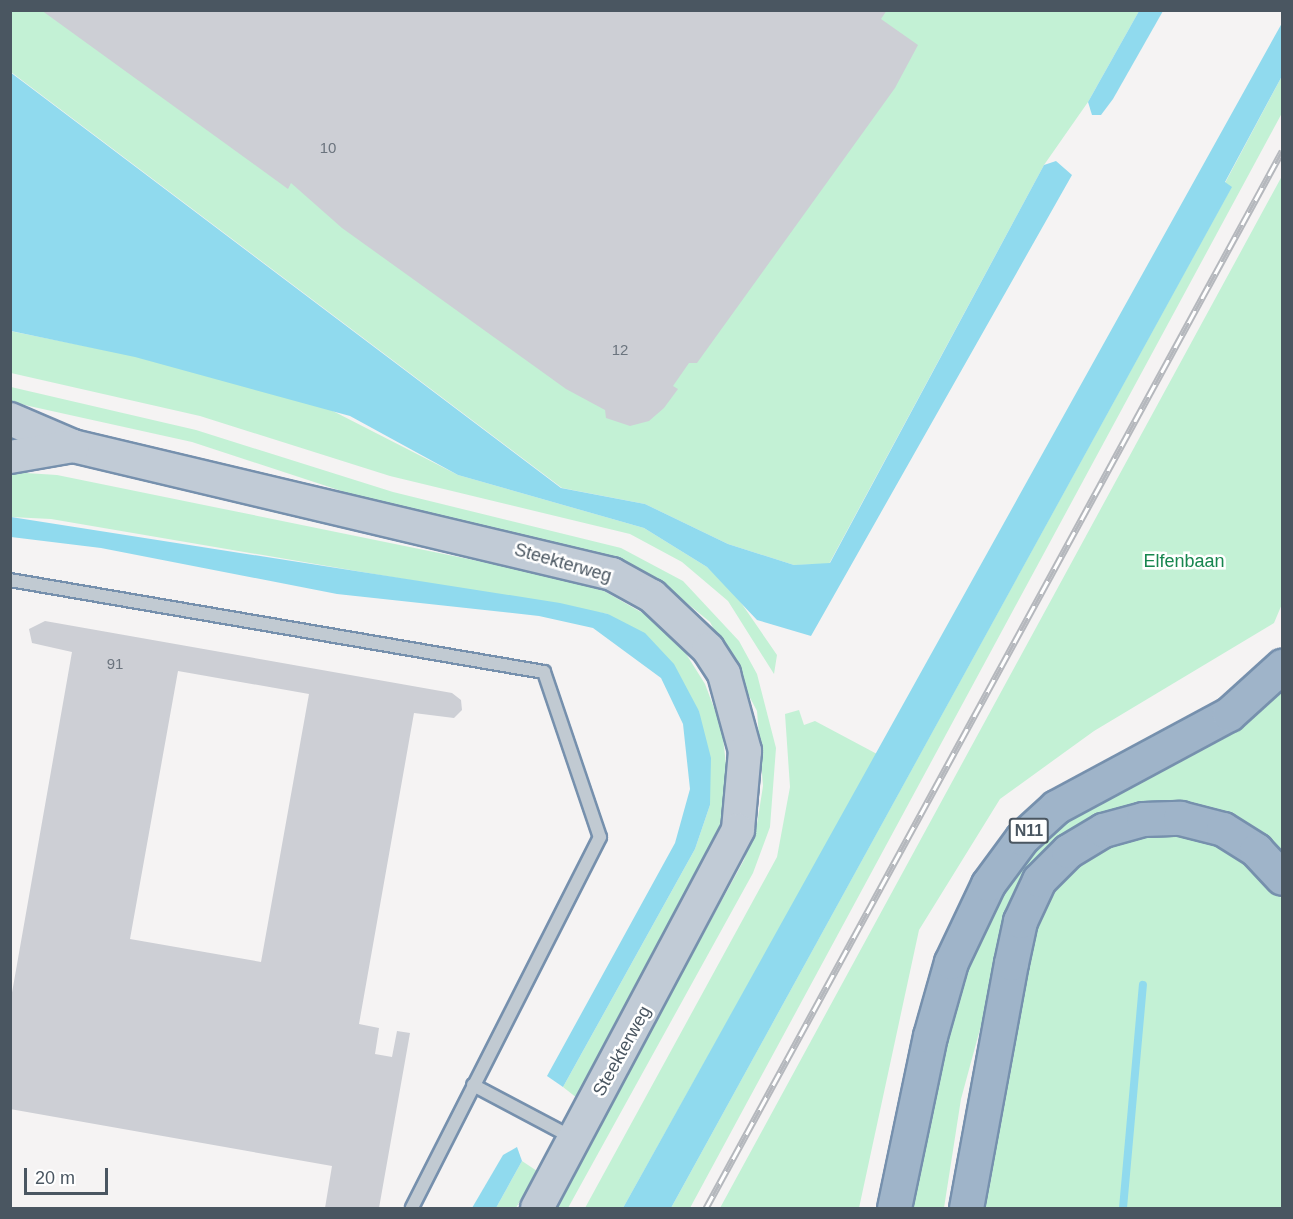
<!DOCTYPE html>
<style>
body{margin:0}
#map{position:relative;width:1293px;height:1219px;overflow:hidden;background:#f5f3f3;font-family:Arial,sans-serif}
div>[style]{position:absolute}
.green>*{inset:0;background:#c3f1d5}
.water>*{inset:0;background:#90daee}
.stream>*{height:8px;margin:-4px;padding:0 4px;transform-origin:4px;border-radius:4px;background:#90daee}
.building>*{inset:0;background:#cdcfd5}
.roads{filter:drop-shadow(2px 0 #7690ad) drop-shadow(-2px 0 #7690ad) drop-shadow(0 2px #7690ad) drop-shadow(0 -2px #7690ad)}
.service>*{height:12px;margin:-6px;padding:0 6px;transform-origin:6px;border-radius:6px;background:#c1cad2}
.secondary>*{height:32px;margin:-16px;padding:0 16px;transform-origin:16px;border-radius:16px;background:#c1cbd6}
.trunk>*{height:33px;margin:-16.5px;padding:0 16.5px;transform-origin:16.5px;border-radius:16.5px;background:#9fb4c9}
.rail>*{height:7px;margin-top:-3.5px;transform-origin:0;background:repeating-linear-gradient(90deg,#fff 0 14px,#b5b8bd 0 28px);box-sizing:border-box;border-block:2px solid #b5b8bd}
span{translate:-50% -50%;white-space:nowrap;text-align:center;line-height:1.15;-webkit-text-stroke:5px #fff;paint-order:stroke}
.number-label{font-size:15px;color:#6b747e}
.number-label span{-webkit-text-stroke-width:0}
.shield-label span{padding:2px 4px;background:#fff;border:2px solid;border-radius:4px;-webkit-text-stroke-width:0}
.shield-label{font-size:16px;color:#4a5661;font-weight:700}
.park-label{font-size:18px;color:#17864f}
.street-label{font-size:18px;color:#4a5661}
.frame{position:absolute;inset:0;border:12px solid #4a5661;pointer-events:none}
.scale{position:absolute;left:24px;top:1168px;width:84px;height:27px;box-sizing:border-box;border:3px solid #4a5661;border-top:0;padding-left:8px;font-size:18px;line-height:21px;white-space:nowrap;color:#4a5661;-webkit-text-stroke:4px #fff;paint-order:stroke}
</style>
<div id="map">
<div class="green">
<i style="clip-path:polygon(10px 11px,1139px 11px,1088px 102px,1044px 165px,829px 564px,794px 565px,728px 544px,645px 504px,562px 488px,11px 72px)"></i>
<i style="clip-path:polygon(1282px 76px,1282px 113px,690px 1208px,671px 1208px,1231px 188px,1225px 183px)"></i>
<i style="clip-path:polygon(1282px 176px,1282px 604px,1274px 623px,1094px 731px,1000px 799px,919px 930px,859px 1208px,720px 1208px)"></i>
<i style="clip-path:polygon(10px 331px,135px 356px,327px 408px,458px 475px,644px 528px,707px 567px,735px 594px,777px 655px,774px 674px,728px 601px,682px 562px,630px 534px,390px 476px,200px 416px,11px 373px)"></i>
<i style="clip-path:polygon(11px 387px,196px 430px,393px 492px,621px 548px,683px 581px,739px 641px,757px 674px,776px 748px,770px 827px,753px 873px,568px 1208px,553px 1208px,744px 860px,757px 824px,763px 786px,757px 711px,710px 622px,655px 577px,625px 563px,375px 502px,192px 442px,11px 402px)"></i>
<i style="clip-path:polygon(10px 472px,57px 475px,547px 575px,604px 591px,653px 619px,683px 649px,705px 684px,722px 729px,728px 782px,722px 824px,703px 870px,577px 1098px,563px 1087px,695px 849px,710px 805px,699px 711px,608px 614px,51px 519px,11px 517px)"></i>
<i style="clip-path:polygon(1282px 679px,1282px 860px,1263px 842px,1092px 824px,995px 974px,961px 1099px,944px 1208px,909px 1208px,961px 965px,1013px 863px,1056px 821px)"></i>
<i style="clip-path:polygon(799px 710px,804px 725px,815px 721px,877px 754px,623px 1208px,585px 1208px,777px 857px,790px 787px,785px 714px)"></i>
<i style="clip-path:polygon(1168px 827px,1246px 854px,1282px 899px,1282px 1208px,982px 1208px,1028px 933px,1048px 888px,1113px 839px)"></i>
<i style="clip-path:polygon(522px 1161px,537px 1171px,516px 1208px,496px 1208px)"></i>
</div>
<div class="water">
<i style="clip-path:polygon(1139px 11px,1163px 11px,1113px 99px,1101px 115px,1092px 115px,1088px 102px)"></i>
<i style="clip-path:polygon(1282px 23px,1282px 76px,1225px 182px,1232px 187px,671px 1208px,623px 1208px)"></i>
<i style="clip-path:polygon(10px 72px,561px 488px,645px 504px,728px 544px,794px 565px,830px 563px,1044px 165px,1056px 161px,1072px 175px,811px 636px,757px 620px,707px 567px,644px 528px,458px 475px,350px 416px,135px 357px,11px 331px)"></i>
<i style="clip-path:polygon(11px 517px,560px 603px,608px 614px,645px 633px,674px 664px,699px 711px,711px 758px,710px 805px,695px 849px,563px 1087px,547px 1076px,675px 843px,690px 789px,683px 724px,661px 678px,593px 628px,539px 616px,337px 594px,101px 548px,11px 537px)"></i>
<i style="clip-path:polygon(517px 1147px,522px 1161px,496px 1208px,472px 1208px,503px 1155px)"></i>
</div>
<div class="stream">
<i style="left:1123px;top:1208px;width:224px;rotate:-84.9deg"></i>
</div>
<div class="building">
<i style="clip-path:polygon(41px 10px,887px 10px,881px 19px,918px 45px,895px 88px,697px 363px,689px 363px,673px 386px,678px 389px,664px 408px,649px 421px,630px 426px,606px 418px,605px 410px,566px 389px,342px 228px,291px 183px,288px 189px)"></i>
<i style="clip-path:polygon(evenodd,45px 621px,452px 693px,461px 700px,462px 710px,454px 718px,414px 713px,359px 1024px,379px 1028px,375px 1054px,392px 1057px,397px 1031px,410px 1033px,379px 1208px,325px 1208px,332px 1166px,10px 1109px,10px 1004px,72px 652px,32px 643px,29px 629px,45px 621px,178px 671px,309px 694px,261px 962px,130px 939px,178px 671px)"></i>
</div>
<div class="roads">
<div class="service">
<i style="left:10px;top:580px;width:542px;rotate:9.78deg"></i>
<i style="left:544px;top:672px;width:174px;rotate:71.3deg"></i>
<i style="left:600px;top:837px;width:416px;rotate:116.9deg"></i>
<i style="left:473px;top:1085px;width:113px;rotate:27.9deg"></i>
</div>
<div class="secondary">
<i style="left:10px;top:419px;width:69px;rotate:23.2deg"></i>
<i style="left:73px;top:446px;width:554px;rotate:13.36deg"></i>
<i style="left:612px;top:574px;width:46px;rotate:28.8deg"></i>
<i style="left:652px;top:596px;width:77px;rotate:43.4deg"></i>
<i style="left:708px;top:649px;width:30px;rotate:57deg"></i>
<i style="left:724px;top:674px;width:80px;rotate:74.7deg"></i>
<i style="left:745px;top:751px;width:79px;rotate:95.1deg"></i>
<i style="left:738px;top:830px;width:428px;rotate:118deg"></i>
<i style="left:10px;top:457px;width:64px;rotate:-9.9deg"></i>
</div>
<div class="trunk">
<i style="left:894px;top:1208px;width:176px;rotate:-78.2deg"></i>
<i style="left:930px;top:1036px;width:77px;rotate:-74.2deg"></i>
<i style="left:951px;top:962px;width:86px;rotate:-64.6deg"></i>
<i style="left:988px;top:884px;width:57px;rotate:-53.5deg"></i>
<i style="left:1022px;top:838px;width:46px;rotate:-42.4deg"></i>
<i style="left:1056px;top:807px;width:196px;rotate:-28.3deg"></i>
<i style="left:1229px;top:714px;width:72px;rotate:-42.2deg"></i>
<i style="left:966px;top:1208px;width:249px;rotate:-79.6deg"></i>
<i style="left:1011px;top:963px;width:43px;rotate:-77.9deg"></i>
<i style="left:1020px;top:921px;width:45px;rotate:-65.1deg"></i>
<i style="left:1039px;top:880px;width:41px;rotate:-45deg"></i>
<i style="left:1068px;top:851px;width:41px;rotate:-31deg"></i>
<i style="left:1103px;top:830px;width:41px;rotate:-15.4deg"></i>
<i style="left:1143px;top:819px;width:37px;rotate:-2deg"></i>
<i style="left:1180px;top:818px;width:44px;rotate:14.3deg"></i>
<i style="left:1223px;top:829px;width:39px;rotate:32deg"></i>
<i style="left:1256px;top:850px;width:38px;rotate:47deg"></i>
</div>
</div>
<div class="rail">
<i style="left:706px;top:1208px;width:1204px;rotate:-61.41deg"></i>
</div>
<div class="number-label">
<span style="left:328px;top:148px">10</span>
<span style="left:620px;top:350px">12</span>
<span style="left:115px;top:664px">91</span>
</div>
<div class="shield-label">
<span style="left:1029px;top:831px">N11</span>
</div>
<div class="park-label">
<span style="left:1184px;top:561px">Elfenbaan</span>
</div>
<div class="street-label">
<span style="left:563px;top:563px;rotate:16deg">Steekterweg</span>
<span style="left:622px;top:1051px;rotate:-61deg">Steekterweg</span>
</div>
<div class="frame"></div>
<div class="scale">20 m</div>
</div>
